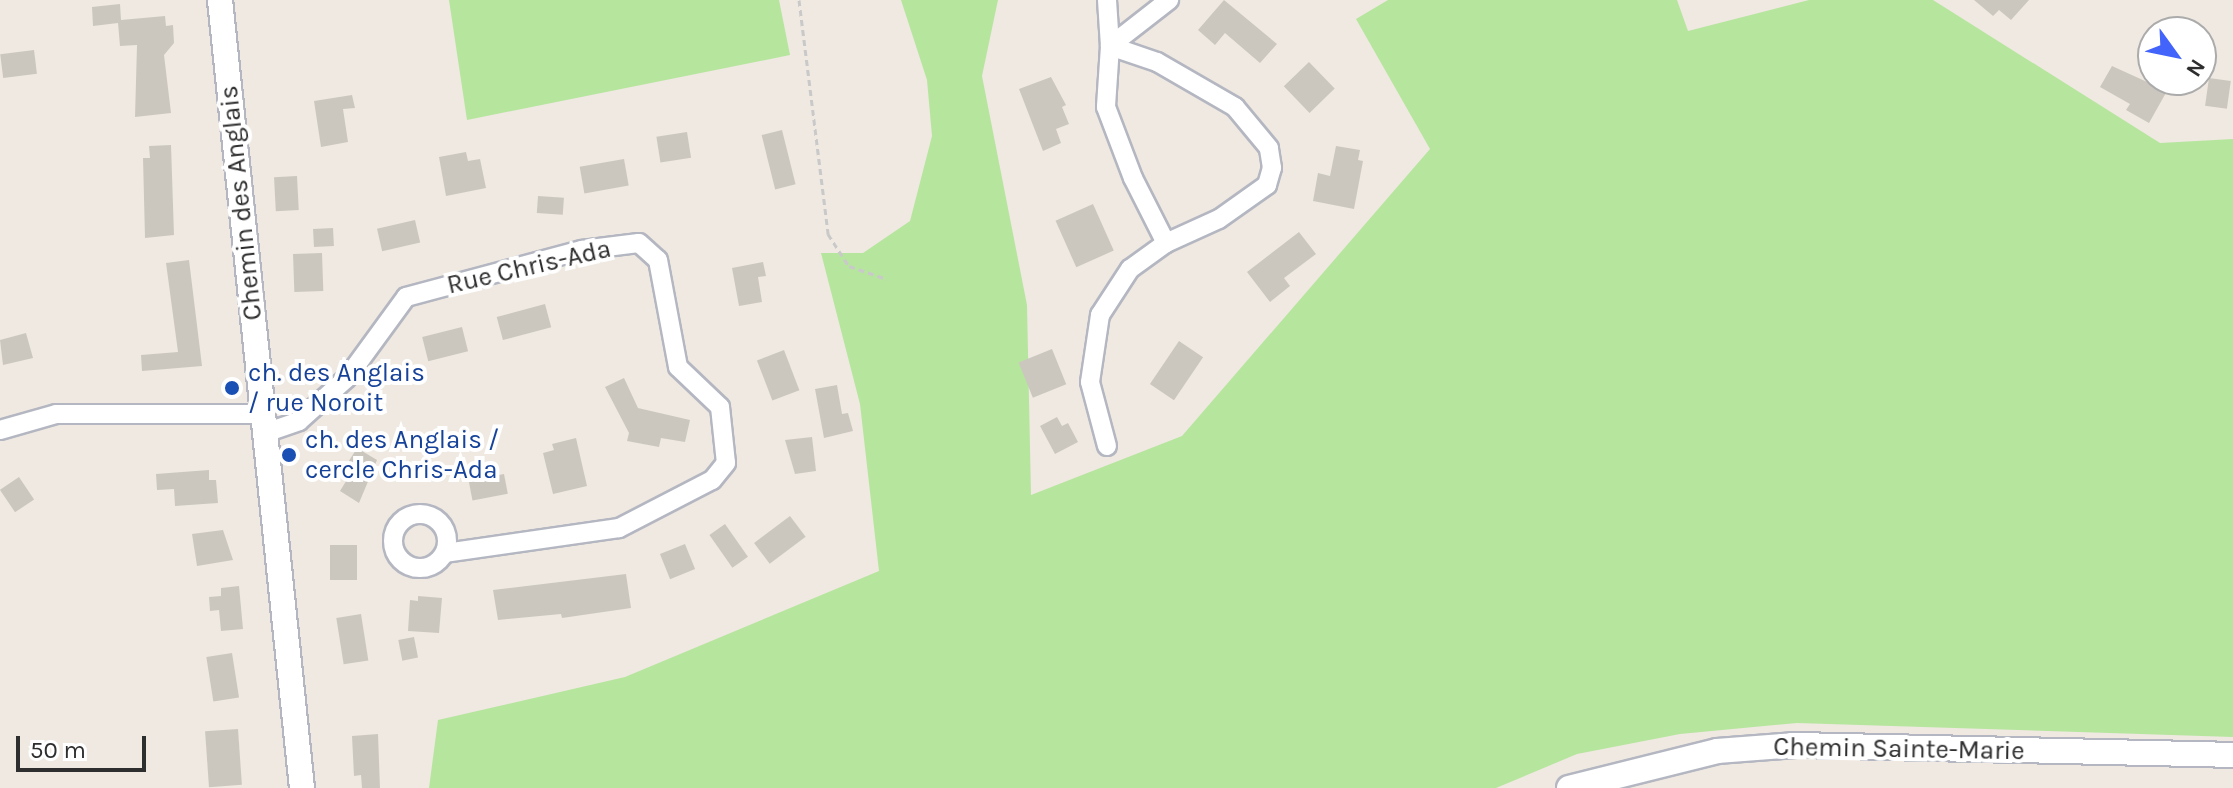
<!DOCTYPE html>
<style>
body{margin:0}
#map{position:relative;width:2233px;height:788px;overflow:hidden;background:#efe9e1;font-family:Karla,sans-serif}
div>[style]{position:absolute}
.green>*{inset:0;background:#b6e59e}
.building>*{inset:0;background:#cbc7bf;transform-origin:0 0}
.path>*{height:3px;margin-top:-1.5px;transform-origin:0;background:repeating-linear-gradient(90deg,#c9c9c9 0 6px,transparent 0 10px)}
.roads{filter:drop-shadow(2px 0 #b4b7c1) drop-shadow(-2px 0 #b4b7c1) drop-shadow(0 2px #b4b7c1) drop-shadow(0 -2px #b4b7c1)}
.street>*{height:18px;margin:-9px;padding:0 9px;transform-origin:9px;border-radius:9px;background:#fff}
.street>.ring{margin:-9px;padding:0;box-sizing:content-box;background:none;border:18px solid #fff;border-radius:50%}
.secondary>*{height:24px;margin:-12px;padding:0 12px;transform-origin:12px;border-radius:12px;background:#fff}
.dots>*{width:22px;height:22px;translate:-50% -50%;box-sizing:border-box;border:4px solid #fff;border-radius:50%}
span{translate:-50% -50%;white-space:nowrap;text-align:center;line-height:1.15;-webkit-text-stroke:8px #fff;paint-order:stroke}
.street-label{font-size:26px;color:#2e2e2e}
.transit-label{font-size:26px;color:#164399}
.left{translate:0 -50%;text-align:left}
.north{position:absolute;left:2137px;top:16px;width:80px;height:80px;box-sizing:border-box;background:#fff;border:2px solid #ababab;border-radius:50%;rotate:123deg;font-size:22px;font-weight:700;line-height:32px;text-align:center;color:#2e2e2e}
.north::after{content:'';display:block;margin:auto;width:28px;height:36px;background:#4264fb;clip-path:polygon(50% 0,100% 100%,50% 72%,0 100%)}
.scale{position:absolute;left:16px;top:736px;width:130px;height:36px;box-sizing:border-box;border:4px solid #2e2e2e;border-top:0;padding-left:10px;font-size:24px;line-height:28px;white-space:nowrap;color:#2e2e2e;-webkit-text-stroke:6px #fff;paint-order:stroke}
</style>
<div id="map">
<div class="green">
<i style="clip-path:polygon(449px 0,779px 0,790px 55px,467px 120px)"></i>
<i style="clip-path:polygon(901px 0,998px 0,982px 76px,1027px 305px,1031px 495px,1182px 436px,1430px 149px,1356px 19px,1388px 0,1677px 0,1688px 31px,1809px 0,1933px 0,2160px 143px,2233px 139px,2233px 737px,1797px 723px,1680px 734px,1577px 754px,1496px 788px,429px 788px,438px 720px,625px 677px,879px 571px,860px 404px,821px 253px,863px 253px,910px 221px,932px 136px,927px 80px)"></i>
</div>
<div class="building">
<i style="clip-path:polygon(1224px 0,1277px 44px,1260px 63px,1225px 33px,1215px 45px,1198px 30px)"></i>
<i style="clip-path:polygon(1974px 0,2029px 0,2011px 20px,1999px 10px,1993px 16px)"></i>
<i style="clip-path:polygon(120px 4px,121px 20px,165px 16px,166px 26px,173px 25px,174px 43px,164px 55px,171px 113px,135px 117px,137px 45px,120px 46px,118px 23px,93px 26px,92px 7px)"></i>
<i style="left:34px;top:50px;width:24px;height:34px;rotate:83deg"></i>
<i style="left:1309px;top:62px;width:37px;height:35px;rotate:46deg"></i>
<i style="clip-path:polygon(2112px 66px,2167px 91px,2149px 123px,2126px 110px,2130px 104px,2100px 87px)"></i>
<i style="clip-path:polygon(1051px 77px,1066px 105px,1062px 107px,1069px 124px,1056px 129px,1061px 143px,1043px 151px,1019px 89px)"></i>
<i style="left:2209px;top:78px;width:22px;height:28px;rotate:8deg"></i>
<i style="clip-path:polygon(352px 95px,355px 108px,343px 109px,348px 142px,321px 147px,314px 101px)"></i>
<i style="left:782px;top:130px;width:56px;height:21px;rotate:76deg"></i>
<i style="left:687px;top:132px;width:26px;height:31px;rotate:81deg"></i>
<i style="clip-path:polygon(171px 145px,174px 235px,145px 238px,143px 158px,150px 158px,149px 146px)"></i>
<i style="clip-path:polygon(1336px 146px,1360px 150px,1358px 160px,1363px 161px,1354px 209px,1313px 201px,1318px 173px,1330px 176px)"></i>
<i style="clip-path:polygon(466px 152px,468px 161px,480px 159px,486px 188px,446px 196px,439px 157px)"></i>
<i style="left:624px;top:159px;width:27px;height:45px;rotate:80deg"></i>
<i style="left:297px;top:176px;width:34px;height:23px;rotate:87deg"></i>
<i style="left:538px;top:196px;width:26px;height:17px;rotate:4deg"></i>
<i style="left:1093px;top:204px;width:51px;height:41px;rotate:66deg"></i>
<i style="left:415px;top:220px;width:23px;height:39px;rotate:77deg"></i>
<i style="left:333px;top:228px;width:18px;height:20px;rotate:87deg"></i>
<i style="clip-path:polygon(1299px 232px,1316px 254px,1284px 278px,1290px 286px,1270px 302px,1247px 272px)"></i>
<i style="left:322px;top:253px;width:38px;height:29px;rotate:88deg"></i>
<i style="clip-path:polygon(189px 260px,202px 366px,142px 371px,141px 355px,178px 352px,166px 263px)"></i>
<i style="clip-path:polygon(763px 262px,766px 276px,758px 277px,762px 302px,739px 306px,732px 268px)"></i>
<i style="left:545px;top:304px;width:24px;height:50px;rotate:75deg"></i>
<i style="left:462px;top:327px;width:25px;height:41px;rotate:76deg"></i>
<i style="clip-path:polygon(26px 333px,33px 358px,3px 365px,0 340px)"></i>
<i style="left:1179px;top:341px;width:29px;height:52px;rotate:34deg"></i>
<i style="left:1052px;top:349px;width:38px;height:36px;rotate:68deg"></i>
<i style="left:784px;top:350px;width:43px;height:29px;rotate:69deg"></i>
<i style="clip-path:polygon(624px 378px,638px 408px,690px 420px,685px 442px,661px 438px,659px 447px,627px 441px,629px 433px,605px 387px)"></i>
<i style="clip-path:polygon(837px 385px,842px 414px,848px 413px,853px 431px,824px 438px,815px 389px)"></i>
<i style="clip-path:polygon(1057px 417px,1062px 426px,1068px 423px,1078px 442px,1055px 454px,1040px 426px)"></i>
<i style="clip-path:polygon(812px 437px,816px 471px,795px 474px,785px 440px)"></i>
<i style="clip-path:polygon(576px 438px,587px 486px,553px 494px,543px 453px,554px 450px,552px 444px)"></i>
<i style="clip-path:polygon(357px 448px,377px 460px,359px 503px,340px 491px,354px 468px,347px 464px)"></i>
<i style="clip-path:polygon(209px 470px,209px 480px,216px 480px,218px 503px,175px 506px,174px 489px,157px 490px,156px 474px)"></i>
<i style="left:504px;top:474px;width:20px;height:36px;rotate:79deg"></i>
<i style="left:19px;top:477px;width:27px;height:23px;rotate:56deg"></i>
<i style="left:790px;top:516px;width:26px;height:45px;rotate:53deg"></i>
<i style="left:725px;top:524px;width:40px;height:19px;rotate:55deg"></i>
<i style="clip-path:polygon(223px 530px,233px 560px,197px 566px,192px 534px)"></i>
<i style="left:685px;top:544px;width:27px;height:27px;rotate:68deg"></i>
<i style="left:330px;top:545px;width:27px;height:35px"></i>
<i style="clip-path:polygon(626px 574px,631px 608px,562px 618px,561px 614px,498px 620px,493px 590px)"></i>
<i style="clip-path:polygon(239px 586px,243px 629px,221px 631px,219px 610px,210px 611px,209px 597px,221px 596px,221px 588px)"></i>
<i style="clip-path:polygon(418px 596px,442px 598px,439px 633px,408px 631px,410px 600px,418px 601px)"></i>
<i style="left:361px;top:614px;width:47px;height:25px;rotate:81deg"></i>
<i style="left:414px;top:637px;width:21px;height:16px;rotate:79deg"></i>
<i style="left:232px;top:653px;width:45px;height:26px;rotate:81deg"></i>
<i style="left:238px;top:729px;width:56px;height:33px;rotate:86deg"></i>
<i style="clip-path:polygon(378px 734px,380px 788px,362px 788px,361px 775px,354px 776px,352px 736px)"></i>
</div>
<div class="path">
<i style="left:799px;top:0;width:236px;rotate:82.9deg"></i>
<i style="left:828px;top:234px;width:38px;rotate:57deg"></i>
<i style="left:849px;top:266px;width:40px;rotate:18.9deg"></i>
</div>
<div class="roads">
<div class="street">
<i style="left:1107px;top:0;width:46px;rotate:86.3deg"></i>
<i style="left:1110px;top:46px;width:61px;rotate:93.8deg"></i>
<i style="left:1106px;top:107px;width:76px;rotate:69.2deg"></i>
<i style="left:1133px;top:178px;width:73px;rotate:63.1deg"></i>
<i style="left:1166px;top:243px;width:58px;rotate:-24.4deg"></i>
<i style="left:1219px;top:219px;width:59px;rotate:-35.3deg"></i>
<i style="left:1267px;top:185px;width:18px;rotate:-74deg"></i>
<i style="left:1272px;top:168px;width:20px;rotate:-99deg"></i>
<i style="left:1269px;top:148px;width:53px;rotate:-129.7deg"></i>
<i style="left:1235px;top:107px;width:90px;rotate:-150deg"></i>
<i style="left:1157px;top:62px;width:50px;rotate:-161.2deg"></i>
<i style="left:1110px;top:46px;width:75px;rotate:-37.9deg"></i>
<i style="left:0;top:430px;width:58px;rotate:-15.9deg"></i>
<i style="left:56px;top:414px;width:207px"></i>
<i style="left:265px;top:433px;width:36px;rotate:-19deg"></i>
<i style="left:299px;top:421px;width:64px;rotate:-41.9deg"></i>
<i style="left:347px;top:378px;width:100px;rotate:-53.9deg"></i>
<i style="left:406px;top:297px;width:182px;rotate:-15deg"></i>
<i style="left:582px;top:250px;width:57px;rotate:-7deg"></i>
<i style="left:639px;top:243px;width:25px;rotate:42deg"></i>
<i style="left:658px;top:260px;width:109px;rotate:79.4deg"></i>
<i style="left:678px;top:367px;width:58px;rotate:43.6deg"></i>
<i style="left:720px;top:407px;width:56px;rotate:83.9deg"></i>
<i style="left:726px;top:463px;width:22px;rotate:129deg"></i>
<i style="left:712px;top:480px;width:105px;rotate:152.7deg"></i>
<i style="left:619px;top:528px;width:175px;rotate:171.8deg"></i>
<i style="left:1107px;top:446px;width:66px;rotate:-104.9deg"></i>
<i style="left:1090px;top:382px;width:68px;rotate:-81.5deg"></i>
<i style="left:1100px;top:315px;width:55px;rotate:-56.9deg"></i>
<i style="left:1130px;top:269px;width:44px;rotate:-35.8deg"></i>
<i class="ring" style="left:393px;top:514px;width:36px;height:36px"></i>
</div>
<div class="secondary">
<i style="left:220px;top:0;width:792px;rotate:84.06deg"></i>
<i style="left:1569px;top:788px;width:153px;rotate:-14deg"></i>
<i style="left:1717px;top:751px;width:79px;rotate:-4.3deg"></i>
<i style="left:1796px;top:745px;width:437px;rotate:1.3deg"></i>
</div>
</div>
<div class="dots">
<i style="left:232px;top:388px;background:#1a4fb4"></i>
<i style="left:289px;top:455px;background:#1a4fb4"></i>
</div>
<div class="street-label">
<span style="left:241px;top:203px;rotate:-96deg">Chemin des Anglais</span>
<span style="left:529px;top:267px;rotate:-13deg">Rue Chris-Ada</span>
<span style="left:1899px;top:749px;rotate:1deg">Chemin Sainte-Marie</span>
</div>
<div class="transit-label">
<span class="left" style="left:248px;top:388px">ch. des Anglais<br>/ rue Noroit</span>
<span class="left" style="left:305px;top:455px">ch. des Anglais /<br>cercle Chris-Ada</span>
</div>
<div class="north">N</div>
<div class="scale">50 m</div>
</div>
